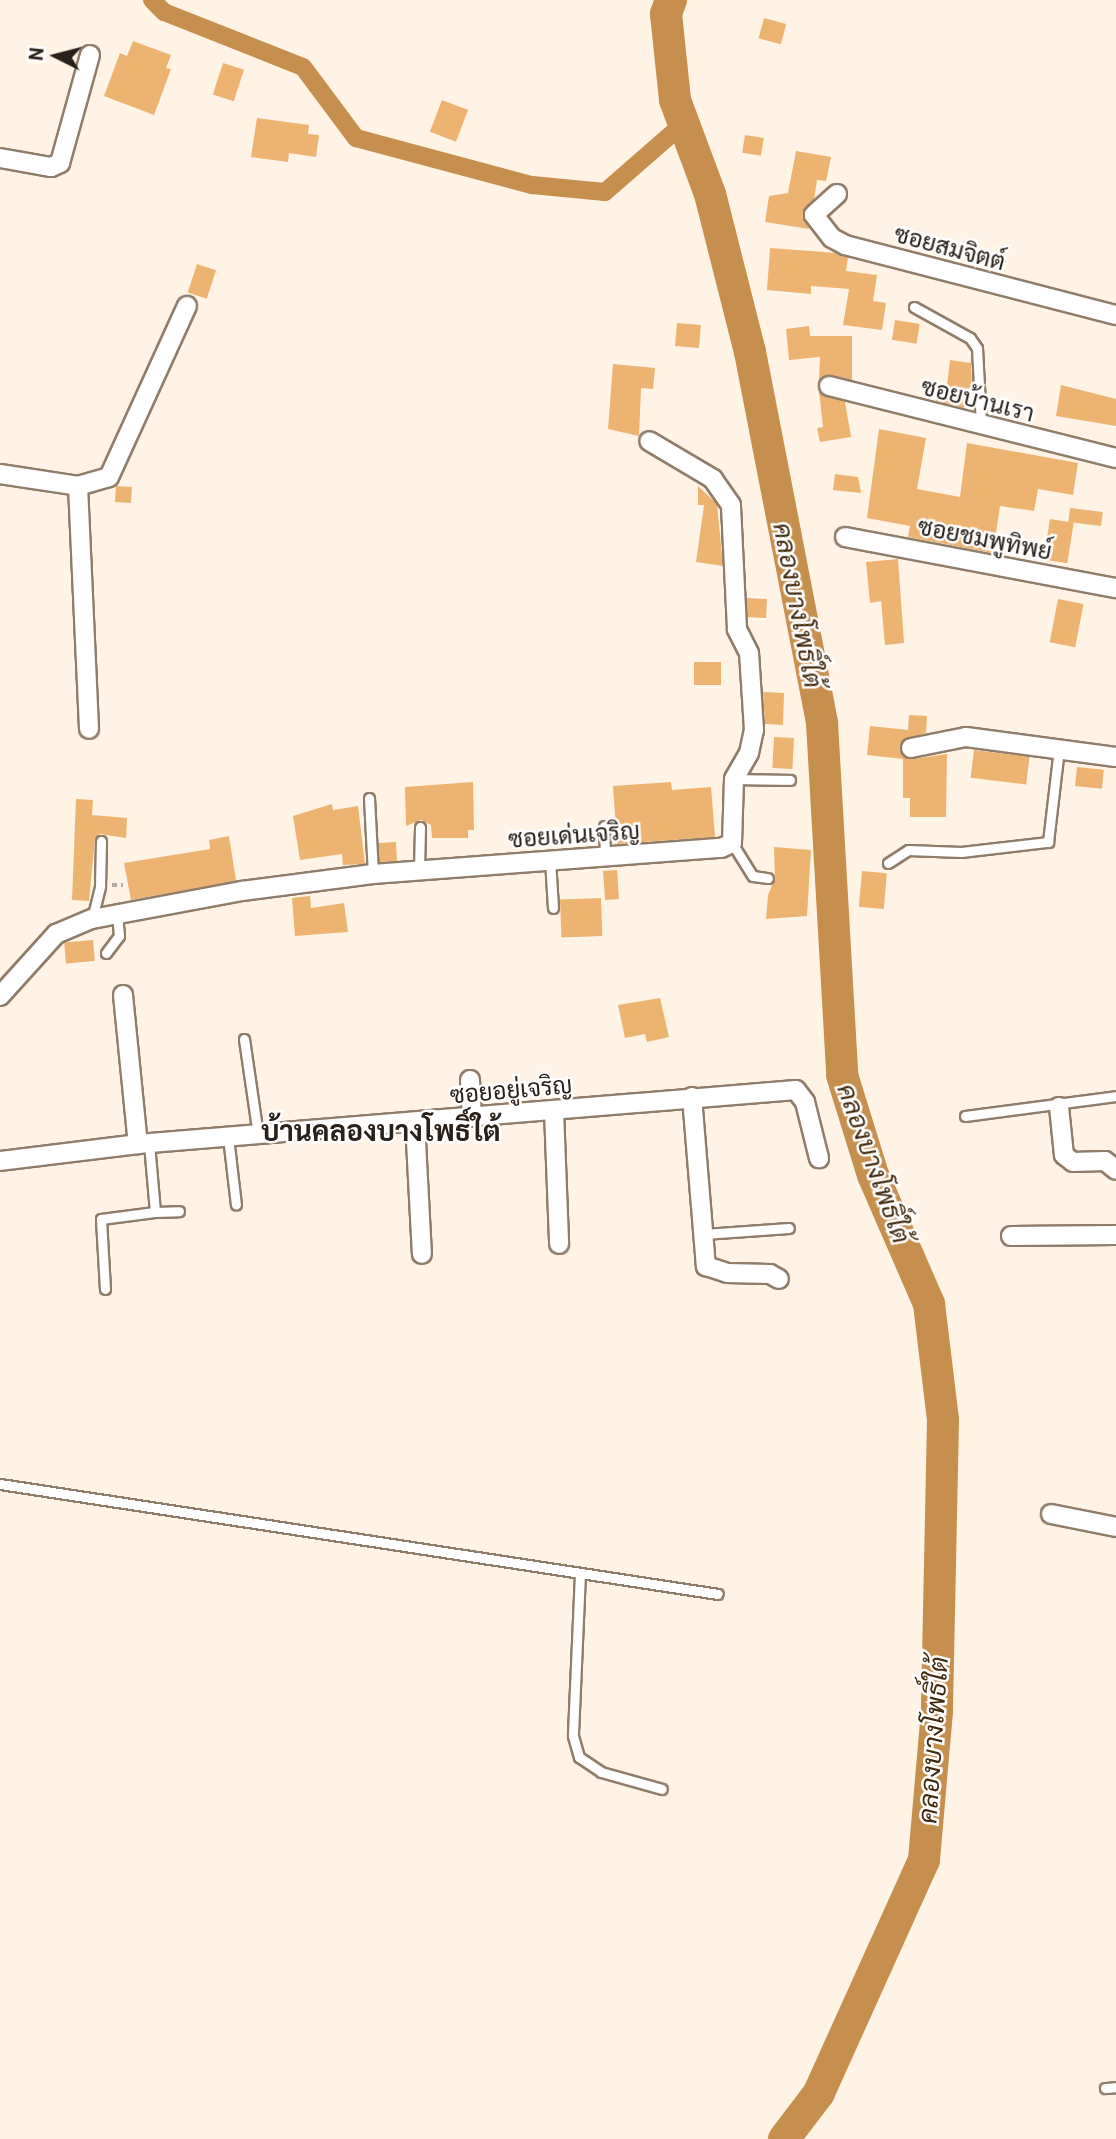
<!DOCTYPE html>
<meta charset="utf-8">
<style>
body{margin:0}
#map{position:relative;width:1116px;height:2139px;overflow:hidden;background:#fff3e6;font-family:Georgia,Sarabun,serif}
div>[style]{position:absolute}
.canal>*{height:18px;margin:-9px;padding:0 9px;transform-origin:9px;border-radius:9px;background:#c78f4d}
.river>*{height:32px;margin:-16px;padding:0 16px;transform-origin:16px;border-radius:16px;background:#c78f4d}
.building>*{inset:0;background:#edb371;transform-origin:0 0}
.path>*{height:3.5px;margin-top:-1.75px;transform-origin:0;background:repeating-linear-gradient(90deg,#b6aba0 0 5px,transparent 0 8.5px)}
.roads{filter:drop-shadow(2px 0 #8f7d69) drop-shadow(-2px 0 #8f7d69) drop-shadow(0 2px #8f7d69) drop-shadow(0 -2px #8f7d69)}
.lane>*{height:9px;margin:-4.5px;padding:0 4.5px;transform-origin:4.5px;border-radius:4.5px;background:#fff}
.street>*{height:18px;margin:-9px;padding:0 9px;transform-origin:9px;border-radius:9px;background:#fff}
span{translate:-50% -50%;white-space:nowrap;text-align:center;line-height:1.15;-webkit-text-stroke:5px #fff;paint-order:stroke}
.street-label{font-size:24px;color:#282019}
.water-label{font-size:26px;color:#422a0d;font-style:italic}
.quarter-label{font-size:28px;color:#282019;font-weight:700}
.north{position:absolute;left:21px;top:21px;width:70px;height:70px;-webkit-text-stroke:5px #fff;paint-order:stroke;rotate:276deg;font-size:19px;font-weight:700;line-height:28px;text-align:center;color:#282019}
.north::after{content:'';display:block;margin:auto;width:24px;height:32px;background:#282019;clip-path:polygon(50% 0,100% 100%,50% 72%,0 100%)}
</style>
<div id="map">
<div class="canal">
<i style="left:152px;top:0;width:17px;rotate:45deg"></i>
<i style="left:164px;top:12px;width:149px;rotate:21.6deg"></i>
<i style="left:303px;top:67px;width:89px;rotate:53.3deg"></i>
<i style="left:356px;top:138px;width:182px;rotate:15deg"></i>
<i style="left:532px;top:185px;width:73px;rotate:5.5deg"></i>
<i style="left:605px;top:192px;width:105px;rotate:-41.1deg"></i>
</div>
<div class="river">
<i style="left:671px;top:0;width:15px;rotate:110deg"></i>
<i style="left:666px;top:14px;width:86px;rotate:84deg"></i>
<i style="left:675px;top:100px;width:100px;rotate:69.6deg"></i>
<i style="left:710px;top:194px;width:163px;rotate:75.8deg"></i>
<i style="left:750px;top:352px;width:378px;rotate:79deg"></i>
<i style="left:822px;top:723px;width:353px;rotate:86.7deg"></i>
<i style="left:842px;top:1075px;width:105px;rotate:72.8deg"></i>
<i style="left:873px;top:1175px;width:141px;rotate:66.5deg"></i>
<i style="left:929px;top:1304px;width:117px;rotate:83.1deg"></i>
<i style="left:943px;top:1420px;width:291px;rotate:91.2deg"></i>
<i style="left:937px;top:1711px;width:150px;rotate:95deg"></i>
<i style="left:924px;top:1860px;width:256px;rotate:114.3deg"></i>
<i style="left:819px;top:2093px;width:58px;rotate:127.3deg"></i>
</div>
<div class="building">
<i style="left:764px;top:18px;width:23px;height:21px;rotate:15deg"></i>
<i style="clip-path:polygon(133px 41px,171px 55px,166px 68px,171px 69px,154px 115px,104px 96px,120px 53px,127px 56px)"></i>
<i style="left:223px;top:63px;width:22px;height:33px;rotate:18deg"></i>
<i style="left:442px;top:100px;width:28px;height:34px;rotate:21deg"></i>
<i style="clip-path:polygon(257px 118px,309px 125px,308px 134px,319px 135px,316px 157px,289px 153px,288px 162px,251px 157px)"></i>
<i style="left:745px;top:135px;width:19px;height:18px;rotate:9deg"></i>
<i style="clip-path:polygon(796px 151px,831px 157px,826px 181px,817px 180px,814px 200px,803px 212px,809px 229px,765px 222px,769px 196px,788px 193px)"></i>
<i style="clip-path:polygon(770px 248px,837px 253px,848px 257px,846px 271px,877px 275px,873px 301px,886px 303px,882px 330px,843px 325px,849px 289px,811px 286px,811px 294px,767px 290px)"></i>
<i style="left:197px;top:264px;width:20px;height:30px;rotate:18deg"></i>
<i style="left:895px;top:320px;width:25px;height:20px;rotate:9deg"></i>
<i style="left:677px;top:323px;width:24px;height:23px;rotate:5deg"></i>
<i style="clip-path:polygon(809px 326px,810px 336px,852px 336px,852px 380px,831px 375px,819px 380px,820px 357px,789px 360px,786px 329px)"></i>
<i style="clip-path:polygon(950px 360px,971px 363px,972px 389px,967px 388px,964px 408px,936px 401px,937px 385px,947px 386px)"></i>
<i style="clip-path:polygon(613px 364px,655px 368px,653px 389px,641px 388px,639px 436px,608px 429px)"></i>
<i style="clip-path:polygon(1061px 385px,1116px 399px,1116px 426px,1056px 416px)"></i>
<i style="clip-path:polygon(819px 391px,845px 402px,851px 437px,820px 442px,817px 428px,823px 427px)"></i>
<i style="clip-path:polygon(879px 429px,926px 438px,917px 489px,960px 497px,967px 443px,1078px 463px,1073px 495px,1038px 489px,1034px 511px,1000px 506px,993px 553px,908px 537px,910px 526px,867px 518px)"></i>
<i style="clip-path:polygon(835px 474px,858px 477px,861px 493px,833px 490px)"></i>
<i style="left:116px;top:486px;width:16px;height:16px;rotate:4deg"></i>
<i style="clip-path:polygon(698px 486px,717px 504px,723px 566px,696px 562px,704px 505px,698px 505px)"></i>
<i style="left:1070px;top:508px;width:33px;height:14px;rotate:7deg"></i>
<i style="left:1050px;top:519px;width:24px;height:41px;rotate:9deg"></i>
<i style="clip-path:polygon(898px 559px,904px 643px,885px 645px,881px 601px,870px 603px,866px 562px)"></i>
<i style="left:747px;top:598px;width:20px;height:19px;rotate:3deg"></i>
<i style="left:1058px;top:599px;width:26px;height:44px;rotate:11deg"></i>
<i style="left:721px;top:662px;width:23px;height:27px;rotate:90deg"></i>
<i style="clip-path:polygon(763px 692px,784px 693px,783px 725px,765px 724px)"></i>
<i style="clip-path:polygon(909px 715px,927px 716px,926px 733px,903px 740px,903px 756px,913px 759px,947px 754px,946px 817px,910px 817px,910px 798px,903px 798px,903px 759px,867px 755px,870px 726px,908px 730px)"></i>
<i style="left:774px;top:737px;width:20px;height:31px;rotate:3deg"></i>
<i style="left:974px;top:750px;width:56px;height:28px;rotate:7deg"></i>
<i style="left:1077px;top:767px;width:27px;height:19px;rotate:6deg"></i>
<i style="clip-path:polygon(473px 782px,474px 830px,468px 830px,468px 838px,432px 838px,431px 825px,421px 820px,406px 826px,405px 787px)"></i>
<i style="clip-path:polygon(671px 782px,672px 790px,711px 787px,715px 837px,617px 844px,613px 786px)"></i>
<i style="clip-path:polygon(76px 799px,93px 800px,92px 815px,127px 818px,126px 838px,100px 834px,95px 838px,89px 901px,72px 900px)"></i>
<i style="clip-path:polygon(332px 804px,333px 810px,358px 806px,365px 864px,343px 865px,342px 854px,300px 860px,293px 816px)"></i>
<i style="clip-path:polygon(229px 836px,236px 881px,131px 900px,124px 863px,210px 849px,209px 840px)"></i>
<i style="left:396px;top:842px;width:19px;height:18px;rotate:87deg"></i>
<i style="clip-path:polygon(774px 847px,811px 850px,807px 916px,766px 919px,768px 895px,775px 878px)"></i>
<i style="left:617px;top:870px;width:29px;height:14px;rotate:86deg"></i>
<i style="left:862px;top:871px;width:25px;height:36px;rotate:5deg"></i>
<i style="clip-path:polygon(310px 896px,311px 908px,344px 903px,348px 932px,295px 936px,292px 898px)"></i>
<i style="left:601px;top:898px;width:38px;height:41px;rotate:88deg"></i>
<i style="left:93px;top:940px;width:21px;height:29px;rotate:85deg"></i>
<i style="clip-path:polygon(660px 998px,669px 1037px,647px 1042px,645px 1034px,625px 1038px,618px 1005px)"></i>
</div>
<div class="path">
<i style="left:112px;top:885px;width:11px"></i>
</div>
<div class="roads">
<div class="lane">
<i style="left:914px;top:307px;width:64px;rotate:29deg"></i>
<i style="left:970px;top:338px;width:12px;rotate:55deg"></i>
<i style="left:977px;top:348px;width:77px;rotate:87deg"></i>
<i style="left:734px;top:779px;width:56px;rotate:1deg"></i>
<i style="left:369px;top:798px;width:76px;rotate:87deg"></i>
<i style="left:604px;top:826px;width:30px;rotate:88deg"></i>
<i style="left:732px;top:843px;width:39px;rotate:58deg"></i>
<i style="left:753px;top:876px;width:15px;rotate:8deg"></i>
<i style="left:550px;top:860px;width:48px;rotate:86.4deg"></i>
<i style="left:888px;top:863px;width:24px;rotate:-33deg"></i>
<i style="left:908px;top:850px;width:53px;rotate:2.2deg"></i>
<i style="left:961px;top:852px;width:88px;rotate:-6.6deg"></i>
<i style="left:1048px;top:842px;width:95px;rotate:-83.3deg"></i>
<i style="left:419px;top:869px;width:42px;rotate:-88.6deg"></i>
<i style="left:92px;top:919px;width:34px;rotate:-76deg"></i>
<i style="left:100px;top:886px;width:45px;rotate:-88.7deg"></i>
<i style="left:106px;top:953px;width:21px;rotate:-53deg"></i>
<i style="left:119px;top:936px;width:22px;rotate:-95deg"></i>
<i style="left:244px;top:1039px;width:97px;rotate:81.7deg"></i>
<i style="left:965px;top:1116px;width:152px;rotate:-7.5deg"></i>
<i style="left:228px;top:1137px;width:68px;rotate:83.3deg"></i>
<i style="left:155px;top:1212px;width:24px;rotate:-2deg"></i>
<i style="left:704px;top:1234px;width:85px;rotate:-4deg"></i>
<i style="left:105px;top:1289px;width:70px;rotate:-93.3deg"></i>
<i style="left:101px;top:1219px;width:54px;rotate:-7.4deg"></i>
<i style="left:155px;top:1212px;width:69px;rotate:-95deg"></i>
<i style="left:0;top:1484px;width:726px;rotate:8.71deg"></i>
<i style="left:580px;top:1573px;width:163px;rotate:92.5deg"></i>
<i style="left:573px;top:1736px;width:22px;rotate:74deg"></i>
<i style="left:579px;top:1757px;width:27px;rotate:34deg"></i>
<i style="left:601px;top:1772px;width:63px;rotate:15.6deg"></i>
<i style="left:1105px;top:2088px;width:11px;rotate:-5deg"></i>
</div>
<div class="street">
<i style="left:0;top:158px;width:52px;rotate:10deg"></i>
<i style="left:51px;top:167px;width:10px;rotate:-24deg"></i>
<i style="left:60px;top:163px;width:112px;rotate:-74.5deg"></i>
<i style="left:837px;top:194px;width:31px;rotate:138deg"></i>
<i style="left:814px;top:215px;width:29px;rotate:52deg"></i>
<i style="left:832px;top:238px;width:15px;rotate:28deg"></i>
<i style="left:845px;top:245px;width:280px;rotate:14.5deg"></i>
<i style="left:829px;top:386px;width:296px;rotate:14.1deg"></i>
<i style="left:0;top:474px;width:79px;rotate:8.7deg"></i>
<i style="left:78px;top:486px;width:32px;rotate:-16deg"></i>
<i style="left:109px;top:477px;width:188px;rotate:-65.5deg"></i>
<i style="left:78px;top:486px;width:243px;rotate:87.4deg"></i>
<i style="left:845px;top:537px;width:276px;rotate:10.7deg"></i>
<i style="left:911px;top:748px;width:56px;rotate:-11.3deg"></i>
<i style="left:966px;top:737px;width:151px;rotate:7.6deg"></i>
<i style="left:123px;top:995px;width:150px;rotate:84.3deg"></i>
<i style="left:0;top:996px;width:84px;rotate:-47.9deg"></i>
<i style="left:56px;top:934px;width:39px;rotate:-23deg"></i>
<i style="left:92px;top:919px;width:153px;rotate:-10.6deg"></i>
<i style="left:242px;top:891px;width:132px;rotate:-7.4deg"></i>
<i style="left:373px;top:874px;width:349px;rotate:-4.3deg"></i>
<i style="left:721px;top:848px;width:12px;rotate:-24deg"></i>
<i style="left:732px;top:843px;width:64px;rotate:-88.2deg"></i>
<i style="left:734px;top:779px;width:30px;rotate:-60deg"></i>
<i style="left:749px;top:753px;width:24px;rotate:-78deg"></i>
<i style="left:754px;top:730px;width:77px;rotate:-93.7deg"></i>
<i style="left:749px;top:653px;width:27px;rotate:-117deg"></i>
<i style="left:737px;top:629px;width:124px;rotate:-92.8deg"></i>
<i style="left:731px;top:505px;width:32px;rotate:-125deg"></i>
<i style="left:713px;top:479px;width:74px;rotate:-149.3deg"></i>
<i style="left:470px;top:1080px;width:37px;rotate:87deg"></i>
<i style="left:692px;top:1097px;width:170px;rotate:85.3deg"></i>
<i style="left:706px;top:1266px;width:22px;rotate:18deg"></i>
<i style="left:727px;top:1273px;width:43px;rotate:1.3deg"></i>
<i style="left:770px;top:1274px;width:10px;rotate:29deg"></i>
<i style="left:1059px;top:1107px;width:48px;rotate:84.1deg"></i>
<i style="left:1064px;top:1155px;width:11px;rotate:38deg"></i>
<i style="left:1073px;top:1162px;width:32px;rotate:-2deg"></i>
<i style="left:1105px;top:1161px;width:14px;rotate:39deg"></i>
<i style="left:554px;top:1111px;width:133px;rotate:87.8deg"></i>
<i style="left:415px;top:1122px;width:132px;rotate:87deg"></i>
<i style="left:0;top:1161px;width:139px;rotate:-7deg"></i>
<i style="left:138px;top:1144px;width:660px;rotate:-4.69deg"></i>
<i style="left:796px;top:1090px;width:15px;rotate:53deg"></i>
<i style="left:805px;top:1102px;width:58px;rotate:76deg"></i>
<i style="left:1011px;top:1236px;width:105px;rotate:-0.5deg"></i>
<i style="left:1051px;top:1514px;width:66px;rotate:11.3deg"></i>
</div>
</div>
<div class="street-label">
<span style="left:950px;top:247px;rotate:15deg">ซอยสมจิตต์</span>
<span style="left:978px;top:399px;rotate:14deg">ซอยบ้านเรา</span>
<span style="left:985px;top:538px;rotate:11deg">ซอยชมพูทิพย์</span>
<span style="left:574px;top:834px;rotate:-4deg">ซอยเด่นเจริญ</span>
<span style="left:511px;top:1089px;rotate:-5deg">ซอยอยู่เจริญ</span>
</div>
<div class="water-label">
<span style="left:799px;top:605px;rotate:79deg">คลองบางโพธิ์ใต้</span>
<span style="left:875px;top:1163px;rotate:70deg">คลองบางโพธิ์ใต้</span>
<span style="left:932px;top:1740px;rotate:-86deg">คลองบางโพธิ์ใต้</span>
</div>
<div class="quarter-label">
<span style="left:381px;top:1129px">บ้านคลองบางโพธิ์ใต้</span>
</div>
<div class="north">N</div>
</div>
